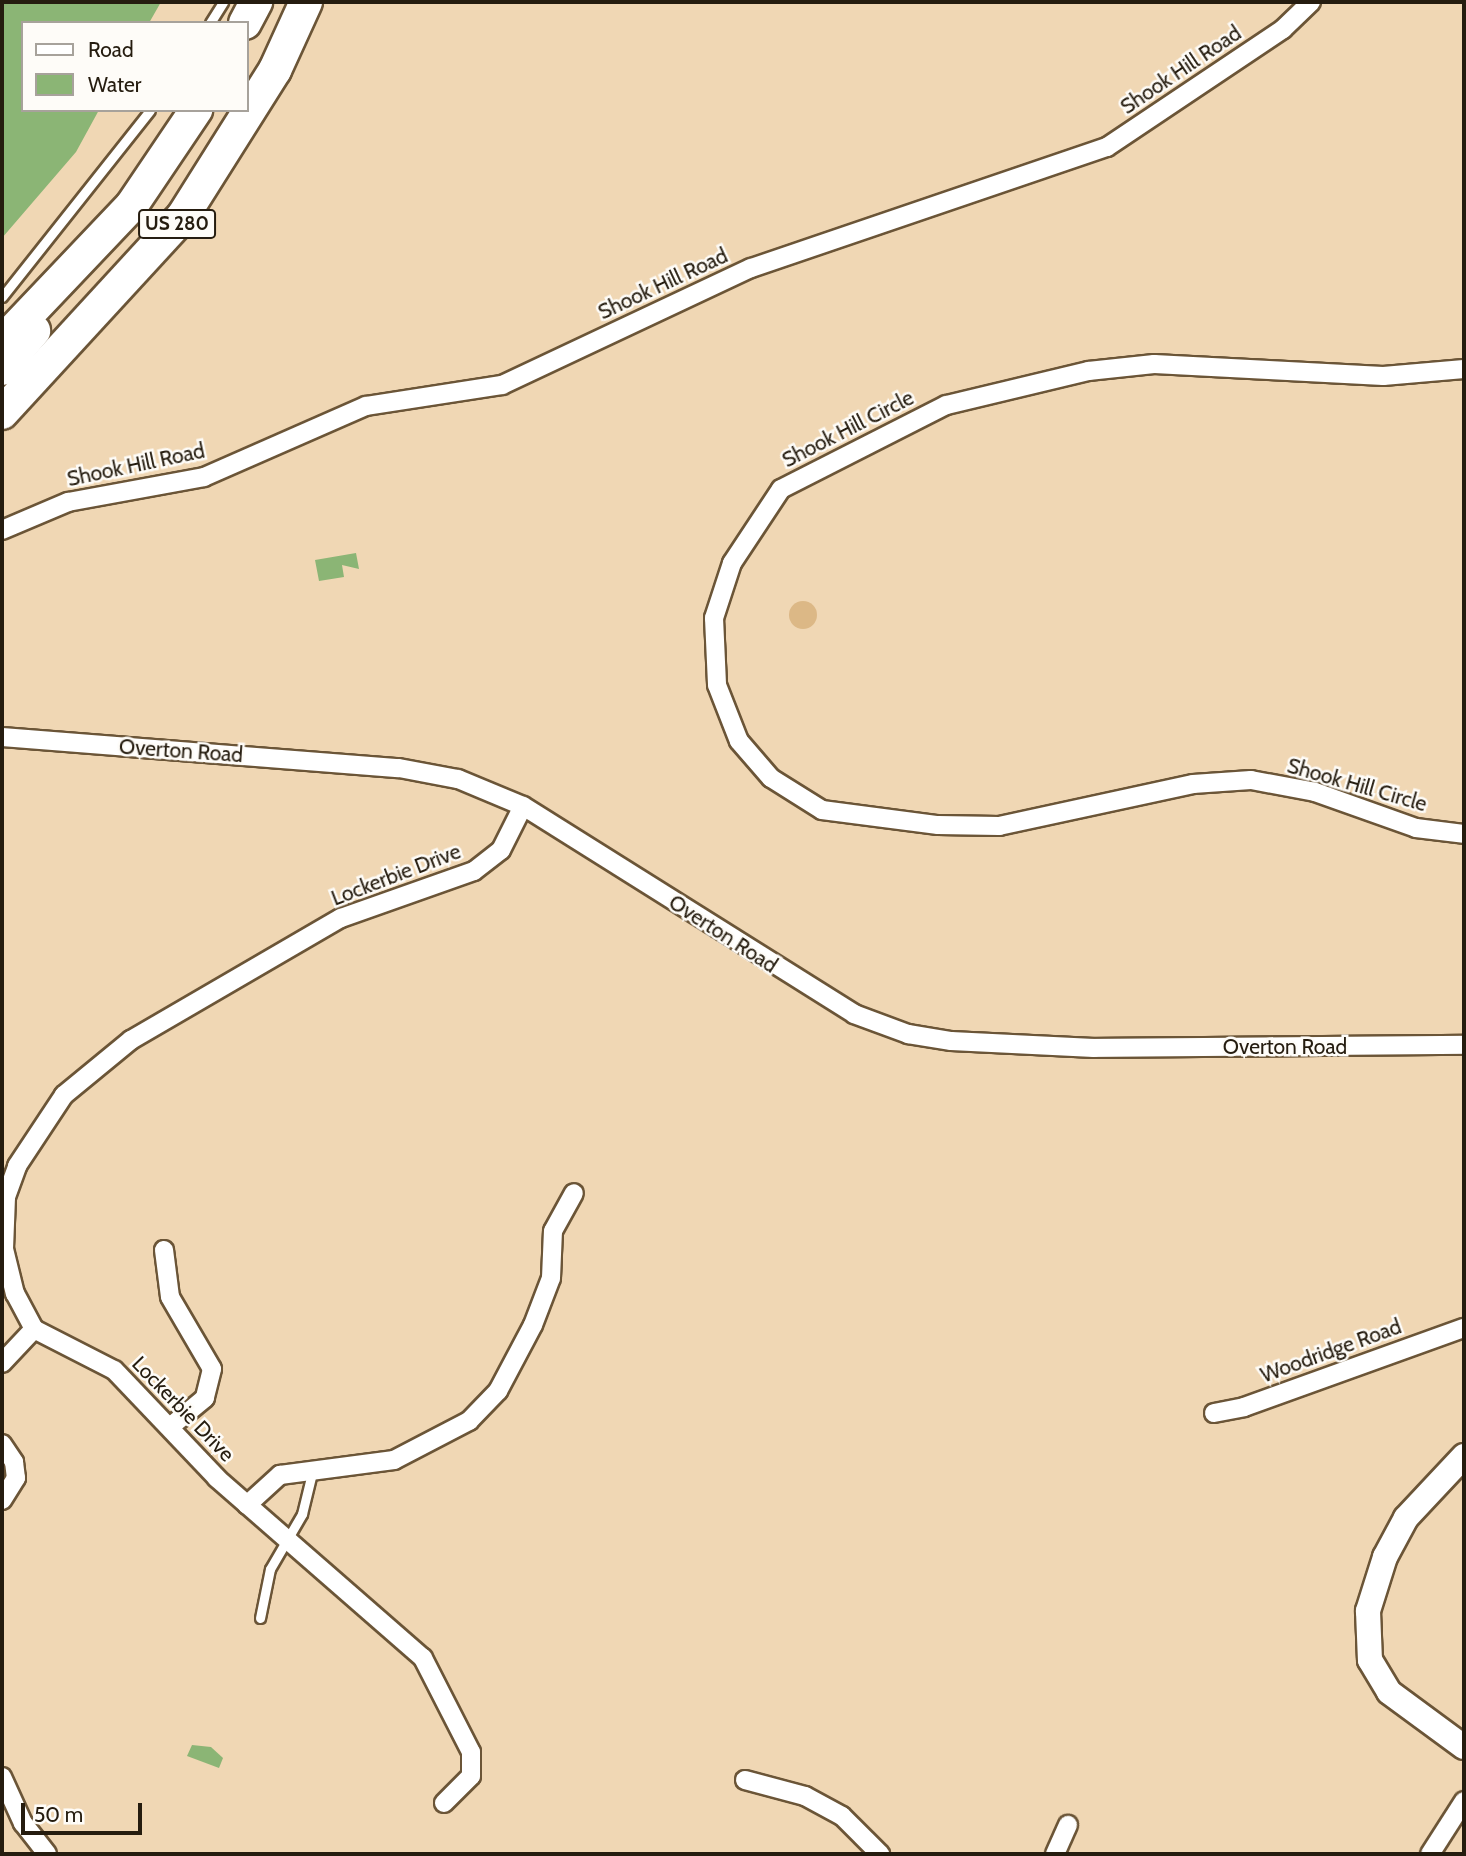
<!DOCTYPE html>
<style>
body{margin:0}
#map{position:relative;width:1466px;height:1856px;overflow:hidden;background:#f0d7b4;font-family:Cabin,sans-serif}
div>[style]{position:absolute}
.green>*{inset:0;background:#dcb886}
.round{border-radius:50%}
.water>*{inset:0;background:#8bb575}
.roads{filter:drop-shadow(2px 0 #6b5537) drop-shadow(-2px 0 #6b5537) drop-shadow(0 2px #6b5537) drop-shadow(0 -2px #6b5537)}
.lane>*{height:9px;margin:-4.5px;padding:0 4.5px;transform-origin:4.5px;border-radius:4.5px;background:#fff}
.street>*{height:18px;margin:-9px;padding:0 9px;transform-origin:9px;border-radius:9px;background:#fff}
.secondary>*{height:24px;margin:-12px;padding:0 12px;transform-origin:12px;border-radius:12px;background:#fff}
.highway>*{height:32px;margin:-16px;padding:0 16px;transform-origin:16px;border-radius:16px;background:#fff}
span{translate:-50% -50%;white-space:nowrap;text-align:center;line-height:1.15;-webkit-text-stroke:5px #fefcf8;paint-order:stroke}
.shield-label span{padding:2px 5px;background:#fefcf8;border:2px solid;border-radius:5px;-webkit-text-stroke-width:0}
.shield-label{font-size:19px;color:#251c0f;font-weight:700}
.street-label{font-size:21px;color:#251c0f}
.frame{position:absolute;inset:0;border:4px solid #251c0f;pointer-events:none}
.legend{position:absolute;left:21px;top:21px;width:228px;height:91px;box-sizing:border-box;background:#fefcf8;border:2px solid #a7a29b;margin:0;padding:9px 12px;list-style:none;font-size:21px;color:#251c0f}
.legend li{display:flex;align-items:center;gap:14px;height:35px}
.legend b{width:35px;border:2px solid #a7a29b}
.scale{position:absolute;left:21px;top:1803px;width:121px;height:32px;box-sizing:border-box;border:4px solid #251c0f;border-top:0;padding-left:9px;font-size:21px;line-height:24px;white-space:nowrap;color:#251c0f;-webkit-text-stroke:5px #fefcf8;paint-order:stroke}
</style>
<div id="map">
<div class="green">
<i class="round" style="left:789px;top:601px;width:28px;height:28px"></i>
</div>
<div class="water">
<i style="clip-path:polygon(2px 2px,161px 2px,149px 23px,23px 23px,23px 110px,99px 110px,76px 152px,2px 238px)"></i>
<i style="clip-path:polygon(356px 553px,359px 569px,342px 565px,344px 577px,319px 581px,315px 560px)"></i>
<i style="clip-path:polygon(192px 1745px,211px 1747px,223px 1758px,219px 1768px,187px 1756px)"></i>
</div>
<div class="roads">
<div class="lane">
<i style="left:210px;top:23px;width:25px;rotate:-58deg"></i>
<i style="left:2px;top:297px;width:238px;rotate:-51.6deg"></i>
<i style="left:260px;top:1618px;width:50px;rotate:-78.5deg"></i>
<i style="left:270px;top:1569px;width:64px;rotate:-59.8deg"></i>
<i style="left:302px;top:1514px;width:46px;rotate:-76.3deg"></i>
</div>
<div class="street">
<i style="left:1464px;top:369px;width:81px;rotate:175.1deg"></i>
<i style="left:1383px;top:376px;width:229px;rotate:-177deg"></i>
<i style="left:1154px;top:364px;width:66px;rotate:173.9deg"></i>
<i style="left:1088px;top:371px;width:146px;rotate:166.5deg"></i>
<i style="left:946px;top:405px;width:185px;rotate:153deg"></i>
<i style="left:781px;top:489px;width:89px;rotate:123.5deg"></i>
<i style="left:732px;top:563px;width:58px;rotate:108.1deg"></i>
<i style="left:714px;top:618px;width:67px;rotate:87.4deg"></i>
<i style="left:717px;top:685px;width:60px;rotate:68.6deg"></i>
<i style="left:739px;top:741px;width:49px;rotate:49.1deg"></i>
<i style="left:771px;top:778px;width:60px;rotate:32.1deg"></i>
<i style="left:822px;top:810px;width:117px;rotate:7.4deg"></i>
<i style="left:938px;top:825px;width:61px;rotate:0.9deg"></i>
<i style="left:999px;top:826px;width:198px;rotate:-12.2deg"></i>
<i style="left:1193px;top:784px;width:58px;rotate:-3.9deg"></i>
<i style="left:1251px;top:780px;width:65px;rotate:10.6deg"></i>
<i style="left:1315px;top:792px;width:107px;rotate:19.6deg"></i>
<i style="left:1416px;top:828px;width:48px;rotate:7.1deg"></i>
<i style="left:2px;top:530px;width:72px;rotate:-23deg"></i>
<i style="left:68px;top:502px;width:138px;rotate:-10.4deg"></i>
<i style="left:204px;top:477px;width:177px;rotate:-23.7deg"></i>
<i style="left:366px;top:406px;width:138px;rotate:-8.8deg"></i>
<i style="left:502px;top:385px;width:275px;rotate:-25.2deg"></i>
<i style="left:751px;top:268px;width:376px;rotate:-18.8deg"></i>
<i style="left:1107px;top:147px;width:212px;rotate:-33.8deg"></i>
<i style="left:1283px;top:29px;width:39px;rotate:-44deg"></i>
<i style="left:2px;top:737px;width:398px;rotate:4.5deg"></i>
<i style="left:399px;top:768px;width:60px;rotate:10.6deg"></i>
<i style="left:458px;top:779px;width:70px;rotate:22.6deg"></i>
<i style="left:523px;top:806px;width:391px;rotate:32.1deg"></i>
<i style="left:854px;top:1014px;width:58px;rotate:20.3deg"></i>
<i style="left:908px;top:1034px;width:44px;rotate:9.2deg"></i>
<i style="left:951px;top:1041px;width:143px;rotate:2.8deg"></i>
<i style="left:1094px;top:1048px;width:370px;rotate:-0.5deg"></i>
<i style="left:164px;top:1250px;width:47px;rotate:82.7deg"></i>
<i style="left:170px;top:1297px;width:83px;rotate:59.7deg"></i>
<i style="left:212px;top:1369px;width:30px;rotate:104deg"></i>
<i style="left:205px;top:1398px;width:45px;rotate:140.4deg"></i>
<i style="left:2px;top:1363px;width:47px;rotate:-46.7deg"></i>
<i style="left:1214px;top:1413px;width:31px;rotate:-11deg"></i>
<i style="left:1244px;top:1407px;width:234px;rotate:-19.8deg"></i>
<i style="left:2px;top:1444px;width:22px;rotate:56deg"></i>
<i style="left:14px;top:1462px;width:16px;rotate:83deg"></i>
<i style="left:16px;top:1478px;width:26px;rotate:122deg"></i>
<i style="left:247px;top:1505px;width:45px;rotate:-42.3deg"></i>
<i style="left:280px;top:1475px;width:115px;rotate:-7.5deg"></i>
<i style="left:394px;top:1460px;width:85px;rotate:-27.5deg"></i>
<i style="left:469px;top:1421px;width:42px;rotate:-46deg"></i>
<i style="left:498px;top:1391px;width:75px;rotate:-62.1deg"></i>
<i style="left:533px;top:1325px;width:50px;rotate:-69deg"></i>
<i style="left:551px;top:1278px;width:47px;rotate:-87.6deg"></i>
<i style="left:553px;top:1231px;width:43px;rotate:-61.1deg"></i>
<i style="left:2px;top:1777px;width:51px;rotate:65.5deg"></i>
<i style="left:23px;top:1823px;width:39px;rotate:52deg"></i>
<i style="left:745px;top:1780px;width:62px;rotate:14.9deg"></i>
<i style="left:805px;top:1796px;width:42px;rotate:28.4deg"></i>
<i style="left:842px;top:1816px;width:54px;rotate:45deg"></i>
<i style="left:444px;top:1803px;width:38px;rotate:-45deg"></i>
<i style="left:471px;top:1776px;width:24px;rotate:-90deg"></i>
<i style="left:471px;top:1752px;width:106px;rotate:-117.1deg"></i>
<i style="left:423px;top:1658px;width:274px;rotate:-138.9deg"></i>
<i style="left:217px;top:1478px;width:149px;rotate:-133.6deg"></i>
<i style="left:114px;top:1370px;width:90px;rotate:-152.9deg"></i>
<i style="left:34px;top:1329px;width:40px;rotate:-118deg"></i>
<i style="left:15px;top:1294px;width:46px;rotate:-103.7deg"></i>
<i style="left:4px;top:1249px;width:52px;rotate:-87.8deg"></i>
<i style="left:6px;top:1197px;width:33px;rotate:-70deg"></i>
<i style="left:17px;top:1166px;width:85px;rotate:-56.5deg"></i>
<i style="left:64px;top:1095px;width:87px;rotate:-39.4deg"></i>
<i style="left:131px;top:1040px;width:243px;rotate:-30.2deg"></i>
<i style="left:341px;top:918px;width:141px;rotate:-19.5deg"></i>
<i style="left:474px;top:871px;width:34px;rotate:-38deg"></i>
<i style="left:501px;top:850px;width:49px;rotate:-63.4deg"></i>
<i style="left:1055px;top:1854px;width:32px;rotate:-66deg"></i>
<i style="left:1430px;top:1854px;width:63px;rotate:-57.3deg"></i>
</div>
<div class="secondary">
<i style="left:1464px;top:1456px;width:85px;rotate:133.1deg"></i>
<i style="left:1406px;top:1518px;width:44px;rotate:118.3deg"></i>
<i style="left:1385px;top:1557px;width:57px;rotate:107.5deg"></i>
<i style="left:1368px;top:1611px;width:49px;rotate:87.7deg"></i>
<i style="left:1370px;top:1660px;width:37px;rotate:59deg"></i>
<i style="left:1389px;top:1692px;width:93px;rotate:36.3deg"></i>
</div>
<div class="highway">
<i style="left:245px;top:23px;width:24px;rotate:-62deg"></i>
<i style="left:2px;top:342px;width:189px;rotate:-46.5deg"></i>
<i style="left:132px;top:205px;width:115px;rotate:-56deg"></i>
<i style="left:2px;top:369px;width:50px;rotate:-49.9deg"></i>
<i style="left:2px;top:413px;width:268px;rotate:-47.4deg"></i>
<i style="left:183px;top:216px;width:173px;rotate:-57.8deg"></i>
<i style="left:275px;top:70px;width:75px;rotate:-65.5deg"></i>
</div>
</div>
<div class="shield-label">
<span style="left:177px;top:224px">US 280</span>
</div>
<div class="street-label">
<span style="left:1181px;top:70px;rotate:-34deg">Shook Hill Road</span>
<span style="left:663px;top:284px;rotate:-25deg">Shook Hill Road</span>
<span style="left:848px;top:429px;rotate:-27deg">Shook Hill Circle</span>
<span style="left:136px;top:465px;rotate:-12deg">Shook Hill Road</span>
<span style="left:181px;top:751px;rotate:4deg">Overton Road</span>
<span style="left:1357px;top:785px;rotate:16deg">Shook Hill Circle</span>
<span style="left:396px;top:875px;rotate:-21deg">Lockerbie Drive</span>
<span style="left:723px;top:934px;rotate:33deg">Overton Road</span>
<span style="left:1285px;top:1047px">Overton Road</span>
<span style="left:1331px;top:1351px;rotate:-20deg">Woodridge Road</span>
<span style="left:183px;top:1409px;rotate:46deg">Lockerbie Drive</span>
</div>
<div class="frame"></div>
<ul class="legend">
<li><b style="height:9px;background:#fff"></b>Road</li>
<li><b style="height:19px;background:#8bb575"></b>Water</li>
</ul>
<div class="scale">50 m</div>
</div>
